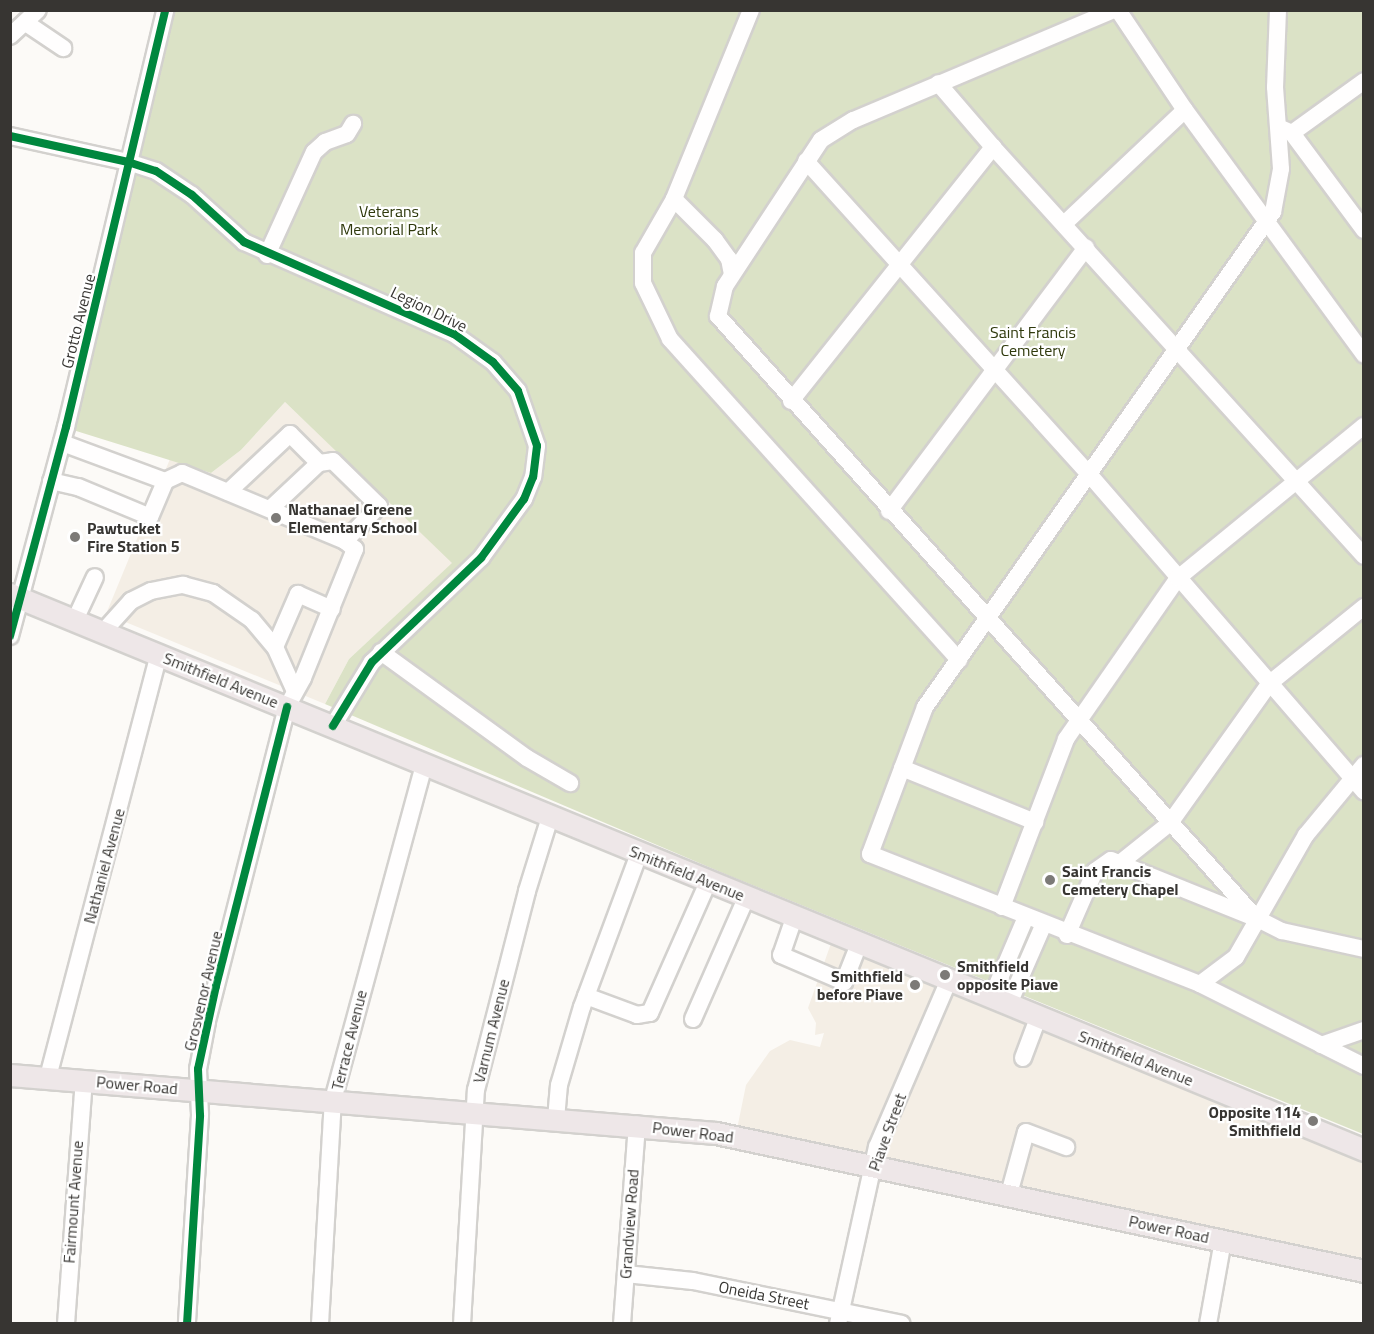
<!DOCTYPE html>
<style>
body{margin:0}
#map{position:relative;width:1374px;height:1334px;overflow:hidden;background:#fcfaf7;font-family:"Titillium Web",sans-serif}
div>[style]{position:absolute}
.built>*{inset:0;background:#f4eee5}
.green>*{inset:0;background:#dbe2c6}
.roads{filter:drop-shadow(2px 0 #d3d1ce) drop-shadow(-2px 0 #d3d1ce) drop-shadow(0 2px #d3d1ce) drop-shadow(0 -2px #d3d1ce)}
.minor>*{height:16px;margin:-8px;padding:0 8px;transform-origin:8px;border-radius:8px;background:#fffefe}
.major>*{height:21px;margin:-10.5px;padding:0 10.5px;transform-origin:10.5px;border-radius:10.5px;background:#eee7e8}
.cycleway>*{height:8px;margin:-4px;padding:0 4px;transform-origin:4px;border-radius:4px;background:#00873e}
.dots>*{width:16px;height:16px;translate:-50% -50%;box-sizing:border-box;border:3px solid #fff;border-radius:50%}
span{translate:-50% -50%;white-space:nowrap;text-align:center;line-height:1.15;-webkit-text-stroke:4.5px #fff;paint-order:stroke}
.park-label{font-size:16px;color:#2f390c}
.street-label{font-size:16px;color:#373532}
.poi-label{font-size:16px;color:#373532;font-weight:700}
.left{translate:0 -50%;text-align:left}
.right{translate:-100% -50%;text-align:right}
.frame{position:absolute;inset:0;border:12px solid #373532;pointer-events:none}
</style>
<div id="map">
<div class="built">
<i style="clip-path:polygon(285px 402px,453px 563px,349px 659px,325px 704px,106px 614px,170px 459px,211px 473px,241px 450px)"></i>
<i style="clip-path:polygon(834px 935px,1363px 1150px,1363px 1271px,736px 1134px,746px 1085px,770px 1051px,790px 1040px,820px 1047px,824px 1033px,815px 1035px,816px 1023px,808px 1008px)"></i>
</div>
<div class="green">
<i style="clip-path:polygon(163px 11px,1363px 11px,1363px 1134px,730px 876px,325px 704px,349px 659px,452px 563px,285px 402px,241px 450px,211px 473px,73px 430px)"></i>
</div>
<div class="roads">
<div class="minor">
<i style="left:751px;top:10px;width:204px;rotate:112.2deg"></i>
<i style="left:674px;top:199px;width:62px;rotate:119.9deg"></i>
<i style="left:643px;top:253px;width:30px;rotate:90deg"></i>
<i style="left:643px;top:283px;width:62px;rotate:64.3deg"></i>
<i style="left:670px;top:339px;width:432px;rotate:48deg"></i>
<i style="left:1114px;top:10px;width:283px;rotate:157.1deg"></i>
<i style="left:853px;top:120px;width:38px;rotate:148deg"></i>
<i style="left:821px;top:140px;width:175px;rotate:123.3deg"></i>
<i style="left:725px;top:286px;width:31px;rotate:103deg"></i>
<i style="left:718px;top:316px;width:807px;rotate:48.21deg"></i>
<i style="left:1256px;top:918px;width:29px;rotate:27deg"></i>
<i style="left:1282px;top:931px;width:84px;rotate:12.4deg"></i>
<i style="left:1118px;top:10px;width:120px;rotate:56.2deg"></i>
<i style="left:1185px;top:110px;width:303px;rotate:53.8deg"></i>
<i style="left:1278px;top:10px;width:77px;rotate:92.2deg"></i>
<i style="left:1275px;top:87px;width:82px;rotate:85.8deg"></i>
<i style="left:1281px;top:169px;width:44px;rotate:100.5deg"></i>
<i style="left:1273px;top:212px;width:605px;rotate:125.11deg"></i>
<i style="left:925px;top:707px;width:157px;rotate:110.5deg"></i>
<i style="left:870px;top:854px;width:355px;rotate:21.5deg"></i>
<i style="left:1200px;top:984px;width:183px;rotate:26.6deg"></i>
<i style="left:26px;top:23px;width:45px;rotate:34deg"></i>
<i style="left:10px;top:36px;width:38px;rotate:-43deg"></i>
<i style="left:1283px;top:129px;width:10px;rotate:24deg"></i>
<i style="left:1292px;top:133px;width:89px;rotate:-35.8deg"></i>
<i style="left:1292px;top:133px;width:121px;rotate:53.4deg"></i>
<i style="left:10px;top:136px;width:121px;rotate:12.4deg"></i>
<i style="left:128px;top:162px;width:29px;rotate:18deg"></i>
<i style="left:156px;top:171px;width:43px;rotate:33.7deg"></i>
<i style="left:192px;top:195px;width:70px;rotate:42.1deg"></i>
<i style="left:244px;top:242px;width:229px;rotate:23.7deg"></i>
<i style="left:454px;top:334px;width:48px;rotate:35.7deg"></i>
<i style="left:493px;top:362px;width:38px;rotate:49deg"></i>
<i style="left:518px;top:391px;width:58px;rotate:70.9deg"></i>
<i style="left:537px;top:446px;width:31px;rotate:97deg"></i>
<i style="left:533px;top:477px;width:24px;rotate:112deg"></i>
<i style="left:524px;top:499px;width:73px;rotate:126.1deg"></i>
<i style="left:481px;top:558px;width:151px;rotate:136.3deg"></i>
<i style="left:372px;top:662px;width:75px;rotate:121.4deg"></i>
<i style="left:993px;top:147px;width:552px;rotate:47.79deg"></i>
<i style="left:806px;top:161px;width:422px;rotate:47.9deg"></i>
<i style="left:1089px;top:474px;width:420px;rotate:49.1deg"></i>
<i style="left:674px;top:199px;width:58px;rotate:45deg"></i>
<i style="left:715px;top:240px;width:24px;rotate:54deg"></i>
<i style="left:729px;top:259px;width:15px;rotate:79deg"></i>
<i style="left:1064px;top:224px;width:166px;rotate:-43.3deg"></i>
<i style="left:267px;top:255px;width:113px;rotate:-65.5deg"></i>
<i style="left:314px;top:152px;width:15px;rotate:-42deg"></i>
<i style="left:325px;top:142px;width:23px;rotate:-20deg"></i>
<i style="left:347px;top:134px;width:12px;rotate:-59deg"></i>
<i style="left:791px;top:401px;width:325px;rotate:-51.5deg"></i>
<i style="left:993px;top:147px;width:84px;rotate:-130.7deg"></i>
<i style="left:319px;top:463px;width:14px;rotate:-8deg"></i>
<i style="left:333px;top:461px;width:64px;rotate:44.4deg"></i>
<i style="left:379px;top:506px;width:49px;rotate:134.2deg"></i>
<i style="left:51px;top:481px;width:28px;rotate:13deg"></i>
<i style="left:78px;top:487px;width:78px;rotate:22.6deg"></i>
<i style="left:150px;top:517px;width:39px;rotate:-67deg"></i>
<i style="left:165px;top:481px;width:110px;rotate:-159.7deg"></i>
<i style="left:165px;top:481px;width:19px;rotate:-25deg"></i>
<i style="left:182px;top:473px;width:177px;rotate:22.6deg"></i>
<i style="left:345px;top:541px;width:13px;rotate:39deg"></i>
<i style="left:355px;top:549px;width:139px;rotate:112deg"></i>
<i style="left:303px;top:678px;width:33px;rotate:119deg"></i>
<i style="left:287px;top:707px;width:325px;rotate:104.3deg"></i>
<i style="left:207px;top:1022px;width:48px;rotate:100.8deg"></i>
<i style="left:198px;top:1069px;width:46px;rotate:87.5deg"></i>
<i style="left:200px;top:1115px;width:209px;rotate:93.6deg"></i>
<i style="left:228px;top:492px;width:85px;rotate:-43.1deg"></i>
<i style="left:290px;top:434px;width:41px;rotate:45deg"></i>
<i style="left:319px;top:463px;width:67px;rotate:136.8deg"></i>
<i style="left:889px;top:511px;width:329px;rotate:-53.2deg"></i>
<i style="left:75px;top:620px;width:47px;rotate:-65.1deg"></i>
<i style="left:103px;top:632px;width:42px;rotate:-47.9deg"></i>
<i style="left:131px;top:601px;width:22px;rotate:-27deg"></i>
<i style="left:151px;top:591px;width:33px;rotate:-11deg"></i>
<i style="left:183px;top:585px;width:31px;rotate:15deg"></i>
<i style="left:213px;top:593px;width:47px;rotate:34.7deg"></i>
<i style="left:252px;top:620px;width:35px;rotate:50deg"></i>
<i style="left:275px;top:647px;width:46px;rotate:65.7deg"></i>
<i style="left:10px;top:636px;width:216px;rotate:-75deg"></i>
<i style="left:66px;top:427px;width:429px;rotate:-76.6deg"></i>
<i style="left:275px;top:647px;width:58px;rotate:-66.5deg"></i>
<i style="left:298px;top:594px;width:37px;rotate:24deg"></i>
<i style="left:381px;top:652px;width:180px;rotate:36deg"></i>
<i style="left:527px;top:758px;width:50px;rotate:30.2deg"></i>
<i style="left:902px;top:768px;width:144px;rotate:22.1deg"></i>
<i style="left:1120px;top:863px;width:64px;rotate:-38.7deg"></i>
<i style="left:1170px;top:823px;width:172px;rotate:-54.5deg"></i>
<i style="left:1270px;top:683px;width:121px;rotate:-39deg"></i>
<i style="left:1002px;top:907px;width:180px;rotate:-69.1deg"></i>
<i style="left:1066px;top:739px;width:196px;rotate:-55.2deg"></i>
<i style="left:1178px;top:578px;width:240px;rotate:-39.3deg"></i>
<i style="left:794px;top:918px;width:39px;rotate:109deg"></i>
<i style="left:781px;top:955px;width:69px;rotate:23.2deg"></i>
<i style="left:844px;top:982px;width:41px;rotate:-68.5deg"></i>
<i style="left:1067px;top:935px;width:70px;rotate:-66.4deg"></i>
<i style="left:1095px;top:871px;width:19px;rotate:-35deg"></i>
<i style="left:1111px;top:860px;width:152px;rotate:22deg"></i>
<i style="left:1200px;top:984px;width:45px;rotate:-36.9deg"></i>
<i style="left:1236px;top:957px;width:141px;rotate:-60.2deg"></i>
<i style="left:1306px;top:835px;width:91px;rotate:-50.4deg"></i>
<i style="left:586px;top:996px;width:54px;rotate:20.4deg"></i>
<i style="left:637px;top:1015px;width:13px;rotate:-9deg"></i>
<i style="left:650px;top:1013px;width:143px;rotate:-66.1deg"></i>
<i style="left:991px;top:999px;width:89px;rotate:-66.9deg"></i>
<i style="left:1008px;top:1006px;width:87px;rotate:-66.4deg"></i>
<i style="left:693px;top:1019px;width:132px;rotate:-66.3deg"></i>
<i style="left:1321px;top:1045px;width:46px;rotate:-19.2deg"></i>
<i style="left:1023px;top:1058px;width:43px;rotate:-69.4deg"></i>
<i style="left:48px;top:1077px;width:436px;rotate:-75.3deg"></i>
<i style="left:556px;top:1119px;width:34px;rotate:-85deg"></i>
<i style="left:559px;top:1085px;width:81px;rotate:-73.6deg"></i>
<i style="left:582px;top:1007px;width:163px;rotate:-69.6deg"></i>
<i style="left:1009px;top:1194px;width:64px;rotate:-74.7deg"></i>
<i style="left:1026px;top:1132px;width:43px;rotate:20.6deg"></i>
<i style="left:626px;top:1274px;width:67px;rotate:6deg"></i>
<i style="left:693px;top:1281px;width:213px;rotate:11.6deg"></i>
<i style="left:66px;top:1324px;width:245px;rotate:-85.8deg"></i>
<i style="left:320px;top:1324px;width:224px;rotate:-86.7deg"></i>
<i style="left:333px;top:1100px;width:347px;rotate:-74.8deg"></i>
<i style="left:462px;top:1324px;width:234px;rotate:-86.6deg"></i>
<i style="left:476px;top:1090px;width:205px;rotate:-75.6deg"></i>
<i style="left:527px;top:891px;width:77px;rotate:-72.7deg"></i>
<i style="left:622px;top:1324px;width:200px;rotate:-85.7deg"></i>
<i style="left:838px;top:1324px;width:181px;rotate:-77.6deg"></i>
<i style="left:877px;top:1147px;width:180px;rotate:-66.7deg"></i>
<i style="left:1208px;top:1324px;width:84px;rotate:-79.8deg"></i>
</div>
<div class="major">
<i style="left:10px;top:594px;width:1464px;rotate:22.32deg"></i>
<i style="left:10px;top:1075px;width:708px;rotate:4.7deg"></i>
<i style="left:716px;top:1133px;width:663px;rotate:12.02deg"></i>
</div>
</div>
<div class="cycleway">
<i style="left:10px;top:136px;width:121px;rotate:12.4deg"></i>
<i style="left:128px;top:162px;width:29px;rotate:18deg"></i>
<i style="left:156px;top:171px;width:43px;rotate:33.7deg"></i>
<i style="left:192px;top:195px;width:70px;rotate:42.1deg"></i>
<i style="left:244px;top:242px;width:229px;rotate:23.7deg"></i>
<i style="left:454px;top:334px;width:48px;rotate:35.7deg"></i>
<i style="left:493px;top:362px;width:38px;rotate:49deg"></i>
<i style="left:518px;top:391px;width:58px;rotate:70.9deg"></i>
<i style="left:537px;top:446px;width:31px;rotate:97deg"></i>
<i style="left:533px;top:477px;width:24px;rotate:112deg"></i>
<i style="left:524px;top:499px;width:73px;rotate:126.1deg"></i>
<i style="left:481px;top:558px;width:151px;rotate:136.3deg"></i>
<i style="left:372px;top:662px;width:75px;rotate:121.4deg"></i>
<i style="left:10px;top:636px;width:216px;rotate:-75deg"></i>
<i style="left:66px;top:427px;width:429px;rotate:-76.6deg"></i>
<i style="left:187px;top:1324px;width:209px;rotate:-86.4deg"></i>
<i style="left:200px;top:1115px;width:46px;rotate:-92.5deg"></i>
<i style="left:198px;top:1069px;width:85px;rotate:-77.8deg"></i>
<i style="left:216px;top:986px;width:288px;rotate:-75.7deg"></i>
</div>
<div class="dots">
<i style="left:276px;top:518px;background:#7c7a77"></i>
<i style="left:75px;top:537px;background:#7c7a77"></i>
<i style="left:1050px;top:880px;background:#7c7a77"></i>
<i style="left:945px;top:975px;background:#7c7a77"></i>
<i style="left:915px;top:985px;background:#7c7a77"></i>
<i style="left:1313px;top:1121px;background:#7c7a77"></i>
</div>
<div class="park-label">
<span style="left:389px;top:220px">Veterans<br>Memorial Park</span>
<span style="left:1033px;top:341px">Saint Francis<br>Cemetery</span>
</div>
<div class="street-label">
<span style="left:429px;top:309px;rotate:26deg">Legion Drive</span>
<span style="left:78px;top:321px;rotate:-76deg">Grotto Avenue</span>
<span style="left:221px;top:680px;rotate:22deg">Smithfield Avenue</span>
<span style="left:104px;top:866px;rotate:-75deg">Nathaniel Avenue</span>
<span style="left:687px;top:873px;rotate:22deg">Smithfield Avenue</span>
<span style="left:203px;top:991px;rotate:-77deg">Grosvenor Avenue</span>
<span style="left:491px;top:1031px;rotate:-76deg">Varnum Avenue</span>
<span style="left:349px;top:1040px;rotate:-76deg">Terrace Avenue</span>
<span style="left:1136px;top:1058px;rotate:22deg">Smithfield Avenue</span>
<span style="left:137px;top:1085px;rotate:5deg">Power Road</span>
<span style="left:693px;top:1132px;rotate:7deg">Power Road</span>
<span style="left:887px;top:1132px;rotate:-70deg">Piave Street</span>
<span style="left:73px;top:1202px;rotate:-86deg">Fairmount Avenue</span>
<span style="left:629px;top:1224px;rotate:-86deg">Grandview Road</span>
<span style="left:1169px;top:1229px;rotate:12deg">Power Road</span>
<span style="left:764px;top:1295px;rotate:11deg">Oneida Street</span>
</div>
<div class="poi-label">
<span class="left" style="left:288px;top:518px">Nathanael Greene<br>Elementary School</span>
<span class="left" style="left:87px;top:537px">Pawtucket<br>Fire Station 5</span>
<span class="left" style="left:1062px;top:880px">Saint Francis<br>Cemetery Chapel</span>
<span class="left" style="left:957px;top:975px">Smithfield<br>opposite Piave</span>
<span class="right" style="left:903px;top:985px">Smithfield<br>before Piave</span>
<span class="right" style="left:1301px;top:1121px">Opposite 114<br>Smithfield</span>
</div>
<div class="frame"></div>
</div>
